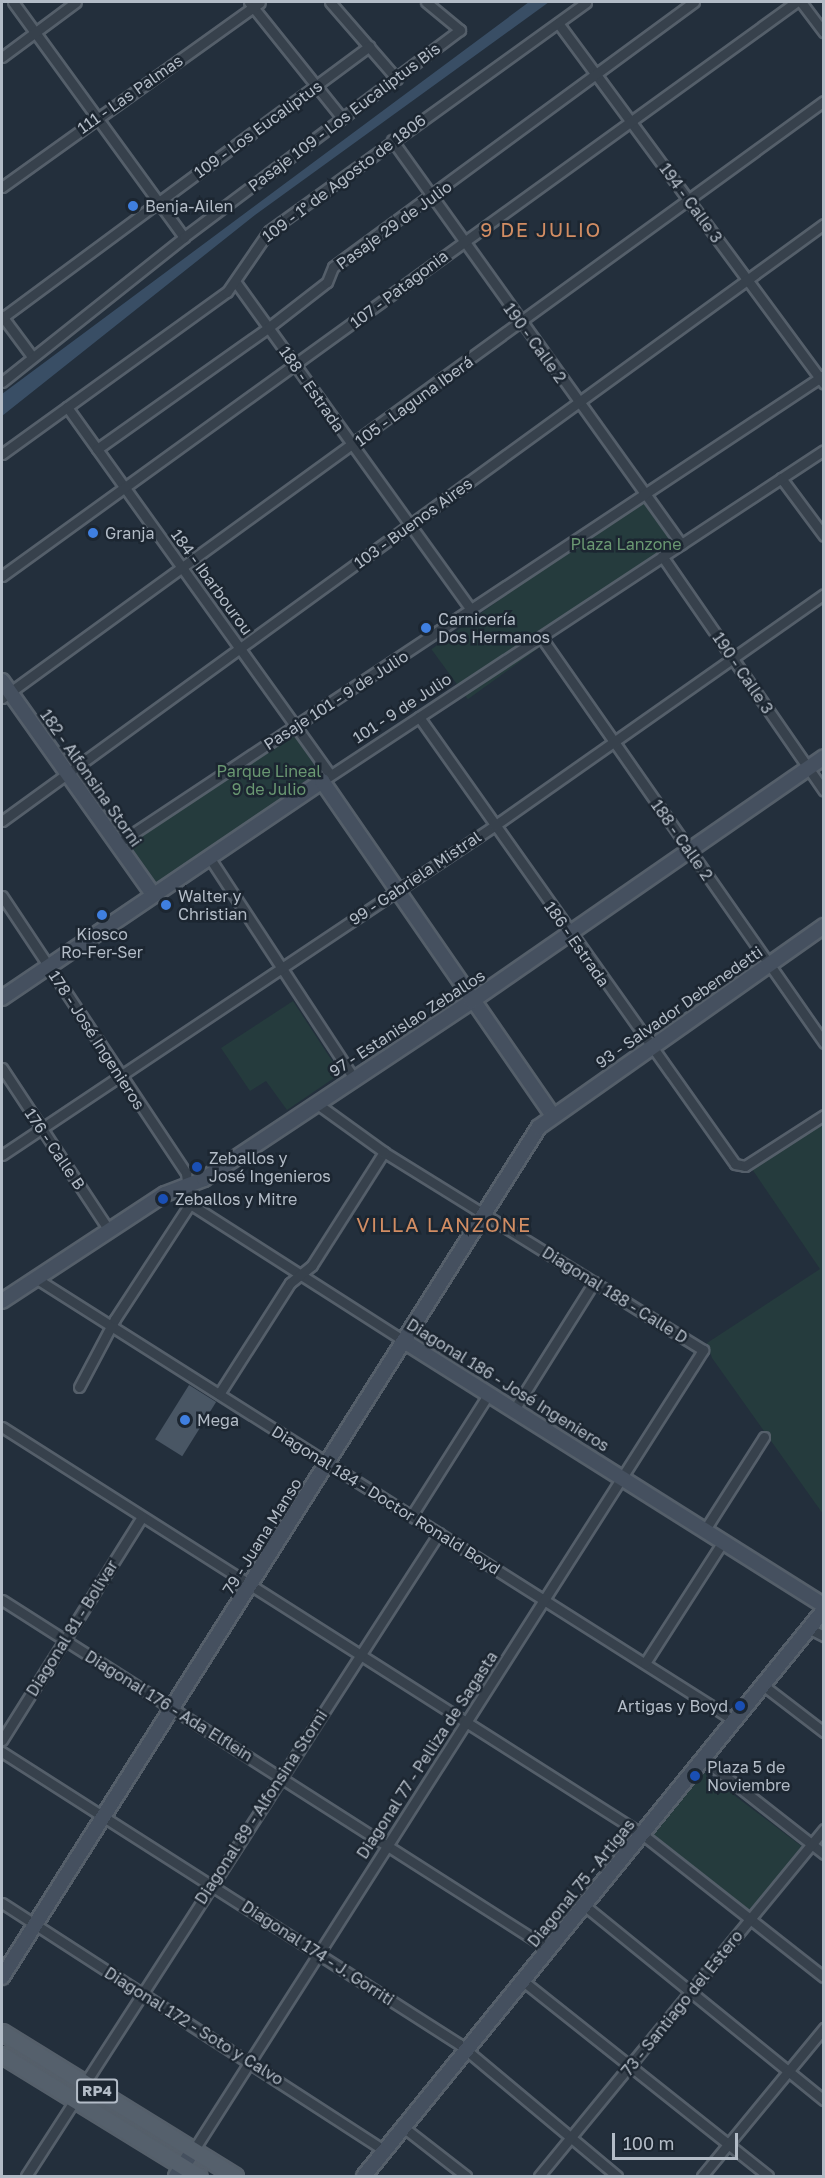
<!DOCTYPE html>
<meta charset="utf-8">
<style>
body{margin:0}
#map{position:relative;width:825px;height:2178px;overflow:hidden;background:#232f3c;font-family:"Golos Text",sans-serif}
div>[style]{position:absolute}
.green>*{inset:0;background:#253b3d;transform-origin:0 0}
.water>*{inset:0;background:#394e65}
.building>*{inset:0;background:#495664;transform-origin:0 0}
.roads{filter:drop-shadow(2px 0 #555f6a) drop-shadow(-2px 0 #555f6a) drop-shadow(0 2px #555f6a) drop-shadow(0 -2px #555f6a)}
.street>*{height:9px;margin:-4.5px;padding:0 4.5px;transform-origin:4.5px;border-radius:4.5px;background:#37414c}
.secondary>*{height:14px;margin:-7px;padding:0 7px;transform-origin:7px;border-radius:7px;background:#45505f}
.primary>*{height:15px;margin:-7.5px;padding:0 7.5px;transform-origin:7.5px;border-radius:7.5px;background:#55606c}
.dots>*{width:16px;height:16px;translate:-50% -50%;box-sizing:border-box;border:3px solid #1c2631;border-radius:50%}
span{translate:-50% -50%;white-space:nowrap;text-align:center;line-height:1.15;-webkit-text-stroke:5px #1c2631;paint-order:stroke}
.shield-label span{padding:2px 4px;background:#1c2631;border:2px solid;border-radius:4px;-webkit-text-stroke-width:0}
.shield-label{font-size:15px;color:#b3bcc7;font-weight:700}
.street-label{font-size:16px;color:#b3bcc7}
.poi-label{font-size:16px;color:#b3bcc7}
.left{translate:0 -50%;text-align:left}
.right{translate:-100% -50%;text-align:right}
.park-label{font-size:16px;color:#6a9872}
.quarter-label{font-size:20px;color:#d28d63;letter-spacing:1.5px}
.frame{position:absolute;inset:0;border:3px solid #b3bcc7;pointer-events:none}
.scale{position:absolute;left:612px;top:2133px;width:126px;height:27px;box-sizing:border-box;border:3px solid #b3bcc7;border-top:0;padding-left:8px;font-size:18px;line-height:21px;white-space:nowrap;color:#b3bcc7;-webkit-text-stroke:4px #1c2631;paint-order:stroke}
</style>
<div id="map">
<div class="green">
<i style="left:645px;top:494px;width:62px;height:264px;rotate:54deg"></i>
<i style="left:293px;top:733px;width:52px;height:202px;rotate:56deg"></i>
<i style="clip-path:polygon(293px 1001px,338px 1070px,334px 1078px,287px 1110px,266px 1081px,250px 1091px,221px 1048px)"></i>
<i style="clip-path:polygon(823px 1122px,823px 1514px,712px 1358px,707px 1343px,820px 1269px,752px 1169px)"></i>
<i style="left:698px;top:1768px;width:134px;height:83px;rotate:37deg"></i>
</div>
<div class="water">
<i style="clip-path:polygon(529px 2px,549px 2px,255px 215px,2px 416px,2px 394px)"></i>
</div>
<div class="building">
<i style="left:189px;top:1385px;width:32px;height:64px;rotate:32deg"></i>
</div>
<div class="roads">
<div class="street">
<i style="left:13px;top:2px;width:291px;rotate:54deg"></i>
<i style="left:249px;top:2px;width:149px;rotate:51.3deg"></i>
<i style="left:330px;top:2px;width:102px;rotate:49deg"></i>
<i style="left:801px;top:2px;width:38px;rotate:53deg"></i>
<i style="left:558px;top:23px;width:448px;rotate:53.6deg"></i>
<i style="left:2px;top:57px;width:92px;rotate:-36.6deg"></i>
<i style="left:392px;top:140px;width:497px;rotate:54.4deg"></i>
<i style="left:2px;top:187px;width:317px;rotate:-35.6deg"></i>
<i style="left:237px;top:284px;width:403px;rotate:54.3deg"></i>
<i style="left:2px;top:316px;width:49px;rotate:53.4deg"></i>
<i style="left:2px;top:318px;width:457px;rotate:-36.5deg"></i>
<i style="left:2px;top:382px;width:233px;rotate:-38.5deg"></i>
<i style="left:184px;top:237px;width:345px;rotate:-36.9deg"></i>
<i style="left:460px;top:30px;width:44px;rotate:-140.5deg"></i>
<i style="left:67px;top:407px;width:452px;rotate:54.4deg"></i>
<i style="left:97px;top:449px;width:211px;rotate:-35.3deg"></i>
<i style="left:269px;top:327px;width:73px;rotate:-37.8deg"></i>
<i style="left:327px;top:282px;width:16px;rotate:-68deg"></i>
<i style="left:333px;top:267px;width:448px;rotate:-36.3deg"></i>
<i style="left:2px;top:454px;width:277px;rotate:-35.8deg"></i>
<i style="left:227px;top:292px;width:74px;rotate:-55.5deg"></i>
<i style="left:269px;top:231px;width:391px;rotate:-35.8deg"></i>
<i style="left:781px;top:478px;width:72px;rotate:53.4deg"></i>
<i style="left:662px;top:556px;width:285px;rotate:55.4deg"></i>
<i style="left:2px;top:576px;width:980px;rotate:-35.86deg"></i>
<i style="left:541px;top:637px;width:495px;rotate:55.1deg"></i>
<i style="left:2px;top:698px;width:1016px;rotate:-35.99deg"></i>
<i style="left:419px;top:717px;width:547px;rotate:54.74deg"></i>
<i style="left:735px;top:1164px;width:10px;rotate:11deg"></i>
<i style="left:745px;top:1166px;width:94px;rotate:-32.8deg"></i>
<i style="left:322px;top:781px;width:601px;rotate:-33.4deg"></i>
<i style="left:2px;top:821px;width:1016px;rotate:-35.99deg"></i>
<i style="left:117px;top:844px;width:848px;rotate:-33.56deg"></i>
<i style="left:209px;top:857px;width:263px;rotate:56.8deg"></i>
<i style="left:2px;top:896px;width:333px;rotate:56.4deg"></i>
<i style="left:186px;top:1173px;width:31px;rotate:83deg"></i>
<i style="left:2px;top:1068px;width:194px;rotate:56.6deg"></i>
<i style="left:2px;top:1155px;width:592px;rotate:-33.77deg"></i>
<i style="left:494px;top:826px;width:403px;rotate:-35.1deg"></i>
<i style="left:190px;top:1204px;width:254px;rotate:32.6deg"></i>
<i style="left:37px;top:1279px;width:826px;rotate:32.34deg"></i>
<i style="left:79px;top:1387px;width:77px;rotate:-62.1deg"></i>
<i style="left:115px;top:1319px;width:137px;rotate:-56.9deg"></i>
<i style="left:219px;top:1394px;width:132px;rotate:-57.4deg"></i>
<i style="left:290px;top:1283px;width:28px;rotate:-39deg"></i>
<i style="left:312px;top:1265px;width:134px;rotate:-57.5deg"></i>
<i style="left:515px;top:1408px;width:149px;rotate:-57.9deg"></i>
<i style="left:2px;top:1427px;width:758px;rotate:32.45deg"></i>
<i style="left:642px;top:1834px;width:231px;rotate:38.2deg"></i>
<i style="left:412px;top:1515px;width:144px;rotate:-57.7deg"></i>
<i style="left:706px;top:1528px;width:108px;rotate:-57.5deg"></i>
<i style="left:2px;top:1600px;width:649px;rotate:32.54deg"></i>
<i style="left:810px;top:1629px;width:16px;rotate:27deg"></i>
<i style="left:645px;top:1663px;width:146px;rotate:-57.3deg"></i>
<i style="left:764px;top:1686px;width:76px;rotate:37.5deg"></i>
<i style="left:2px;top:1740px;width:263px;rotate:-57.9deg"></i>
<i style="left:2px;top:1752px;width:542px;rotate:32.58deg"></i>
<i style="left:459px;top:2044px;width:206px;rotate:39.9deg"></i>
<i style="left:703px;top:1759px;width:154px;rotate:38.1deg"></i>
<i style="left:2px;top:1903px;width:456px;rotate:32.9deg"></i>
<i style="left:585px;top:1906px;width:308px;rotate:39.1deg"></i>
<i style="left:523px;top:1981px;width:313px;rotate:38.5deg"></i>
<i style="left:85px;top:2083px;width:654px;rotate:-57.23deg"></i>
<i style="left:403px;top:2127px;width:80px;rotate:37.9deg"></i>
<i style="left:193px;top:2151px;width:950px;rotate:-57.51deg"></i>
<i style="left:703px;top:1350px;width:375px;rotate:-148.2deg"></i>
<i style="left:384px;top:1152px;width:84px;rotate:-144.2deg"></i>
<i style="left:26px;top:2176px;width:90px;rotate:-57.2deg"></i>
<i style="left:539px;top:2176px;width:449px;rotate:-50.6deg"></i>
<i style="left:702px;top:2176px;width:192px;rotate:-50.5deg"></i>
</div>
<div class="secondary">
<i style="left:2px;top:681px;width:261px;rotate:54.7deg"></i>
<i style="left:2px;top:998px;width:387px;rotate:-34.1deg"></i>
<i style="left:322px;top:781px;width:405px;rotate:55.4deg"></i>
<i style="left:2px;top:1301px;width:195px;rotate:-33.3deg"></i>
<i style="left:165px;top:1194px;width:42px;rotate:-21deg"></i>
<i style="left:204px;top:1179px;width:322px;rotate:-33.6deg"></i>
<i style="left:472px;top:1001px;width:428px;rotate:-34.7deg"></i>
<i style="left:404px;top:1341px;width:496px;rotate:32.2deg"></i>
<i style="left:2px;top:1977px;width:1005px;rotate:-57.72deg"></i>
<i style="left:539px;top:1127px;width:349px;rotate:-35.2deg"></i>
<i style="left:176px;top:2176px;width:30px;rotate:-56deg"></i>
<i style="left:364px;top:2176px;width:729px;rotate:-50.9deg"></i>
</div>
<div class="primary">
<i style="left:2px;top:2032px;width:274px;rotate:31.7deg"></i>
<i style="left:2px;top:2055px;width:231px;rotate:31.6deg"></i>
</div>
</div>
<div class="dots">
<i style="left:133px;top:206px;background:#3f7fe0"></i>
<i style="left:93px;top:533px;background:#3f7fe0"></i>
<i style="left:426px;top:628px;background:#3f7fe0"></i>
<i style="left:166px;top:905px;background:#3f7fe0"></i>
<i style="left:102px;top:915px;background:#3f7fe0"></i>
<i style="left:197px;top:1167px;background:#1a4fb4"></i>
<i style="left:163px;top:1199px;background:#1a4fb4"></i>
<i style="left:185px;top:1420px;background:#3f7fe0"></i>
<i style="left:740px;top:1706px;background:#1a4fb4"></i>
<i style="left:695px;top:1776px;background:#1a4fb4"></i>
</div>
<div class="shield-label">
<span style="left:97px;top:2091px">RP4</span>
</div>
<div class="street-label">
<span style="left:130px;top:94px;rotate:-35deg">111 - Las Palmas</span>
<span style="left:344px;top:117px;rotate:-37deg">Pasaje 109 - Los Eucaliptus Bis</span>
<span style="left:258px;top:129px;rotate:-36deg">109 - Los Eucaliptus</span>
<span style="left:344px;top:178px;rotate:-37deg">109 - 1° de Agosto de 1806</span>
<span style="left:691px;top:203px;rotate:54deg">194 - Calle 3</span>
<span style="left:394px;top:225px;rotate:-36deg">Pasaje 29 de Julio</span>
<span style="left:399px;top:289px;rotate:-37deg">107 - Patagonia</span>
<span style="left:535px;top:343px;rotate:54deg">190 - Calle 2</span>
<span style="left:312px;top:389px;rotate:55deg">188 - Estrada</span>
<span style="left:414px;top:401px;rotate:-36deg">105 - Laguna Iberá</span>
<span style="left:413px;top:523px;rotate:-36deg">103 - Buenos Aires</span>
<span style="left:212px;top:582px;rotate:54deg">184 - Ibarbourou</span>
<span style="left:743px;top:673px;rotate:56deg">190 - Calle 3</span>
<span style="left:336px;top:700px;rotate:-33deg">Pasaje 101 - 9 de Julio</span>
<span style="left:402px;top:708px;rotate:-33deg">101 - 9 de Julio</span>
<span style="left:91px;top:778px;rotate:55deg">182 - Alfonsina Storni</span>
<span style="left:682px;top:840px;rotate:55deg">188 - Calle 2</span>
<span style="left:415px;top:878px;rotate:-34deg">99 - Gabriela Mistral</span>
<span style="left:577px;top:944px;rotate:55deg">186 - Estrada</span>
<span style="left:679px;top:1007px;rotate:-35deg">93 - Salvador Debenedetti</span>
<span style="left:407px;top:1023px;rotate:-33deg">97 - Estanislao Zeballos</span>
<span style="left:97px;top:1040px;rotate:57deg">178 - José Ingenieros</span>
<span style="left:55px;top:1149px;rotate:56deg">176 - Calle B</span>
<span style="left:615px;top:1295px;rotate:32deg">Diagonal 188 - Calle D</span>
<span style="left:508px;top:1385px;rotate:32deg">Diagonal 186 - José Ingenieros</span>
<span style="left:386px;top:1500px;rotate:32deg">Diagonal 184 - Doctor Ronald Boyd</span>
<span style="left:262px;top:1536px;rotate:-58deg">79 - Juana Manso</span>
<span style="left:72px;top:1628px;rotate:-58deg">Diagonal 81 - Bolivar</span>
<span style="left:169px;top:1706px;rotate:32deg">Diagonal 176 - Ada Elflein</span>
<span style="left:427px;top:1755px;rotate:-57deg">Diagonal 77 - Pelliza de Sagasta</span>
<span style="left:261px;top:1807px;rotate:-57deg">Diagonal 89 - Alfonsina Storni</span>
<span style="left:581px;top:1883px;rotate:-51deg">Diagonal 75 - Artigas</span>
<span style="left:318px;top:1953px;rotate:33deg">Diagonal 174 - J. Gorriti</span>
<span style="left:682px;top:2003px;rotate:-51deg">73 - Santiago del Estero</span>
<span style="left:194px;top:2026px;rotate:32deg">Diagonal 172 - Soto y Calvo</span>
</div>
<div class="poi-label">
<span class="left" style="left:145px;top:206px">Benja-Ailen</span>
<span class="left" style="left:105px;top:533px">Granja</span>
<span class="left" style="left:438px;top:628px">Carnicería<br>Dos Hermanos</span>
<span class="left" style="left:178px;top:905px">Walter y<br>Christian</span>
<span style="left:102px;top:943px">Kiosco<br>Ro-Fer-Ser</span>
<span class="left" style="left:209px;top:1167px">Zeballos y<br>José Ingenieros</span>
<span class="left" style="left:175px;top:1199px">Zeballos y Mitre</span>
<span class="left" style="left:197px;top:1420px">Mega</span>
<span class="right" style="left:728px;top:1706px">Artigas y Boyd</span>
<span class="left" style="left:707px;top:1776px">Plaza 5 de<br>Noviembre</span>
</div>
<div class="park-label">
<span style="left:626px;top:544px">Plaza Lanzone</span>
<span style="left:269px;top:780px">Parque Lineal<br>9 de Julio</span>
</div>
<div class="quarter-label">
<span style="left:541px;top:229px">9 DE JULIO</span>
<span style="left:444px;top:1224px">VILLA LANZONE</span>
</div>
<div class="frame"></div>
<div class="scale">100 m</div>
</div>
